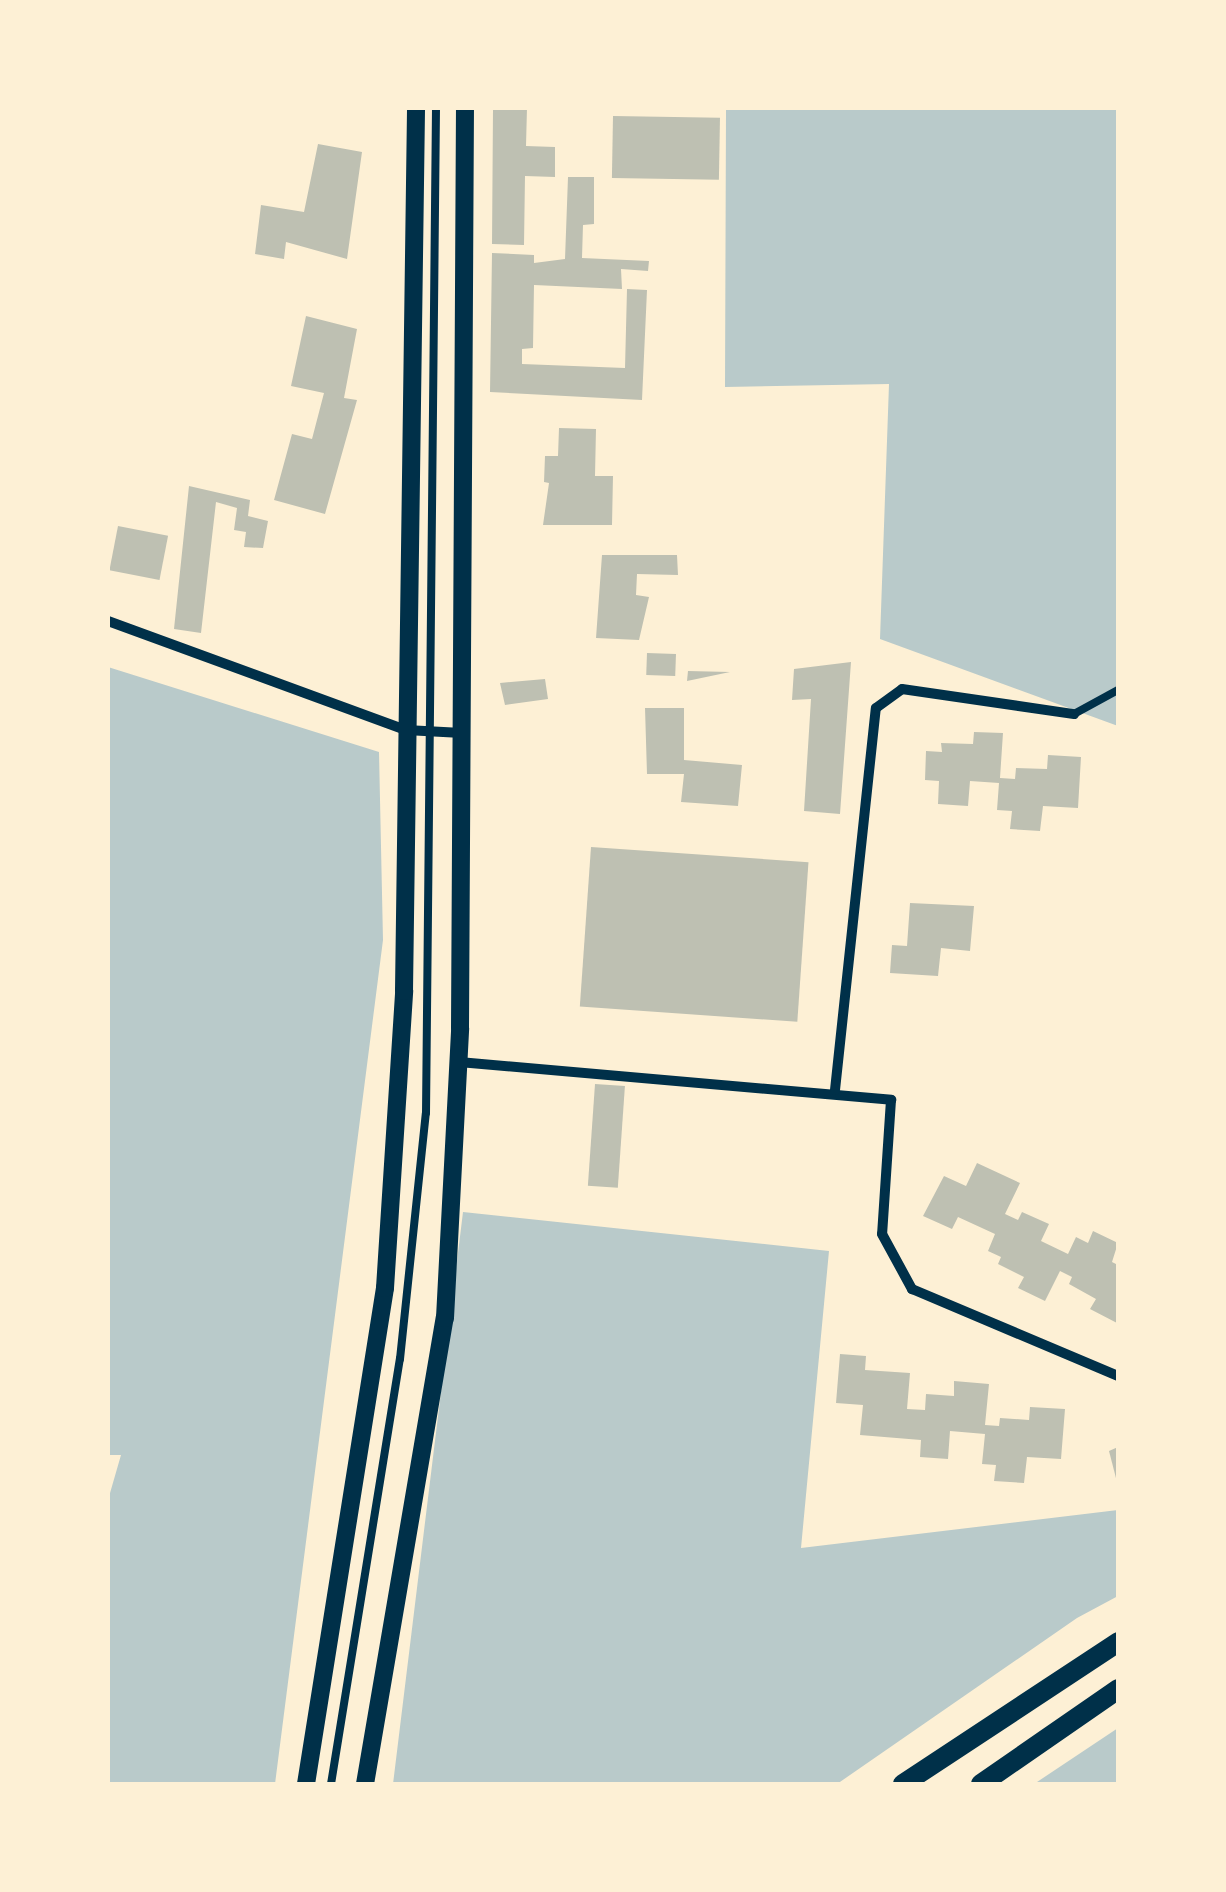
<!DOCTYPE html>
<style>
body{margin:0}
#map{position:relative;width:1226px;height:1892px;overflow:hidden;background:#fdf0d5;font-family:Arial,sans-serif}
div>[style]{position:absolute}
.green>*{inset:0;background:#b9caca}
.building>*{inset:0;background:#bec0b2;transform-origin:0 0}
.service>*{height:8px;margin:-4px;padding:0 4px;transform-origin:4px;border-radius:4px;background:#003049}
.minor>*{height:10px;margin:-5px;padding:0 5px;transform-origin:5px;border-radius:5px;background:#003049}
.tertiary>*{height:18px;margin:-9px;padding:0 9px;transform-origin:9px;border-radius:9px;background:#003049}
.secondary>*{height:20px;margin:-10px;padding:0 10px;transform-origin:10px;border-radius:10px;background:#003049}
span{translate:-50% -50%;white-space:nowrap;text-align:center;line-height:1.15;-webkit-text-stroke:8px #fdf0d5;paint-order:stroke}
.frame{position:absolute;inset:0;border:110px solid #fdf0d5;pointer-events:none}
</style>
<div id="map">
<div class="green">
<i style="clip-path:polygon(726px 108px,1118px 108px,1118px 726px,880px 639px,889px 384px,725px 387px)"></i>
<i style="clip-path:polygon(108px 667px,379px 752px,383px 940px,275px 1784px,108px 1784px,108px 1500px,121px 1455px,108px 1455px)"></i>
<i style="clip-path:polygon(463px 1212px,829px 1251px,801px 1548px,1118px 1510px,1118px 1596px,1077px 1618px,837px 1784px,393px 1784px)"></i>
<i style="clip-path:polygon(1118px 1728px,1118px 1784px,1034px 1784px)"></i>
</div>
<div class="building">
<i style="clip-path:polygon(493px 108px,527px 108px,526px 146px,555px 147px,555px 177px,525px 176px,524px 245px,492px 244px)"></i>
<i style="left:613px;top:116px;width:107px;height:62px;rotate:1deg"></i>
<i style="clip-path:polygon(318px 144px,362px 152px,347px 259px,286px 242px,284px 259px,255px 254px,261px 205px,304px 212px)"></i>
<i style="clip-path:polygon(568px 177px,594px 177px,594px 224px,583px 225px,582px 258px,649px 261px,648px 271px,621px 269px,622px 289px,534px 285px,533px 348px,522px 349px,522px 364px,625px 368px,627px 289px,647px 290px,642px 400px,490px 392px,492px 253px,534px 255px,534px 263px,565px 259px)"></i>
<i style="clip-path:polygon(306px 316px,357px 329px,344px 398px,357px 400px,325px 514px,274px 500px,292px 434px,312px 439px,324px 393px,291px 386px)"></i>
<i style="clip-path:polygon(559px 428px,596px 429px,595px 476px,613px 476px,612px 525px,543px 525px,549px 483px,544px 482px,545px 456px,558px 456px)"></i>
<i style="clip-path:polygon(189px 486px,250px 500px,248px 516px,268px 521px,263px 548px,244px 547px,246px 532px,234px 530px,237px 508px,216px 502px,201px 633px,174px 629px)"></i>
<i style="left:118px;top:526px;width:51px;height:45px;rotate:11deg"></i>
<i style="clip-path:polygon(602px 555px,677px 555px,678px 575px,637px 574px,636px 595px,649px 597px,639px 640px,596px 638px)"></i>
<i style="left:647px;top:653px;width:29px;height:22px;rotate:2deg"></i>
<i style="clip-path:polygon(851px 662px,840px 814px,804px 811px,811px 699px,792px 700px,794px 669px)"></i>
<i style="clip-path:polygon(688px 671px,730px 672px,687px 681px)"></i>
<i style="clip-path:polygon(545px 679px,548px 699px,505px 705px,500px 683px)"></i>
<i style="clip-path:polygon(645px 708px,684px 708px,684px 760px,742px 765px,738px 806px,681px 802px,684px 774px,647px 774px)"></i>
<i style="clip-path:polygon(974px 732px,1003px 733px,1000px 778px,1015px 779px,1016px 768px,1047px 769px,1048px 755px,1081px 757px,1078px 808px,1043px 806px,1040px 831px,1010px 829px,1012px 811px,997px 810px,999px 783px,970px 781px,968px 806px,938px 804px,939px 781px,925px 780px,926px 751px,942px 752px,941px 743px,973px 744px)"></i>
<i style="left:591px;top:847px;width:218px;height:160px;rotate:4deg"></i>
<i style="clip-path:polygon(910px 903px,974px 906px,970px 951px,941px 948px,938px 976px,890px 973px,892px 945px,907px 946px)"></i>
<i style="left:595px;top:1084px;width:30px;height:102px;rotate:4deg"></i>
<i style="clip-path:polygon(977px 1163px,1020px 1183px,1005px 1214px,1018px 1220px,1022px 1212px,1049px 1224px,1041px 1241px,1068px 1254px,1076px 1237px,1088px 1243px,1093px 1231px,1118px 1243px,1112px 1262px,1118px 1265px,1117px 1323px,1090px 1309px,1096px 1299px,1069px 1284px,1072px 1277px,1060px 1271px,1045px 1301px,1018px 1288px,1024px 1277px,998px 1264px,1001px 1257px,988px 1251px,995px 1234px,958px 1217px,952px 1229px,923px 1216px,944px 1176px,966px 1186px)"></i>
<i style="clip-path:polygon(840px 1354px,866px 1356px,865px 1370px,910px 1373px,907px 1409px,925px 1410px,926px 1394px,954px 1396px,954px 1381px,989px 1384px,985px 1425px,999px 1426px,1000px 1418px,1029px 1420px,1030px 1407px,1065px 1409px,1061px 1459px,1027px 1457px,1024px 1483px,994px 1481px,996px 1465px,982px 1464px,985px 1434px,950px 1431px,948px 1459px,920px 1457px,921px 1440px,860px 1435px,863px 1405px,836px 1403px)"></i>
<i style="clip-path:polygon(1118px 1447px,1118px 1482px,1117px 1482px,1109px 1451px)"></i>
</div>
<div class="service">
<i style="left:1074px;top:714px;width:50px;rotate:-28.6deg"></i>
<i style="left:331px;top:1784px;width:431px;rotate:-80.8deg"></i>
<i style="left:400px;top:1359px;width:247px;rotate:-84deg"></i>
<i style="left:426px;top:1113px;width:1005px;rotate:-89.43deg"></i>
</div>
<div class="minor">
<i style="left:108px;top:621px;width:317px;rotate:20.1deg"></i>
<i style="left:406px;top:730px;width:56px;rotate:3.1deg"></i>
<i style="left:459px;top:1062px;width:434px;rotate:5deg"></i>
<i style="left:891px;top:1100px;width:134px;rotate:93.8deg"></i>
<i style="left:882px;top:1234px;width:63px;rotate:61.4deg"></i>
<i style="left:912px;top:1289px;width:224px;rotate:22.9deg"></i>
<i style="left:835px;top:1090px;width:384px;rotate:-83.9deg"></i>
<i style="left:876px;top:708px;width:32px;rotate:-36deg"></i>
<i style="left:902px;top:689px;width:174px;rotate:8.3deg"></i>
</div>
<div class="tertiary">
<i style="left:306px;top:1784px;width:502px;rotate:-80.95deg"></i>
<i style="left:385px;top:1288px;width:298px;rotate:-86.3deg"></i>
<i style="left:404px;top:991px;width:883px;rotate:-89.22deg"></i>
<i style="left:365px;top:1784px;width:473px;rotate:-80.3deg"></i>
<i style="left:445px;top:1318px;width:290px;rotate:-87deg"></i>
<i style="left:460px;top:1028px;width:920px;rotate:-89.69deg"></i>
</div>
<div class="secondary">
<i style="left:903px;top:1784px;width:258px;rotate:-33.4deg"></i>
<i style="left:981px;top:1784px;width:167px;rotate:-34.7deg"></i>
</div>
<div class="frame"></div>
</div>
